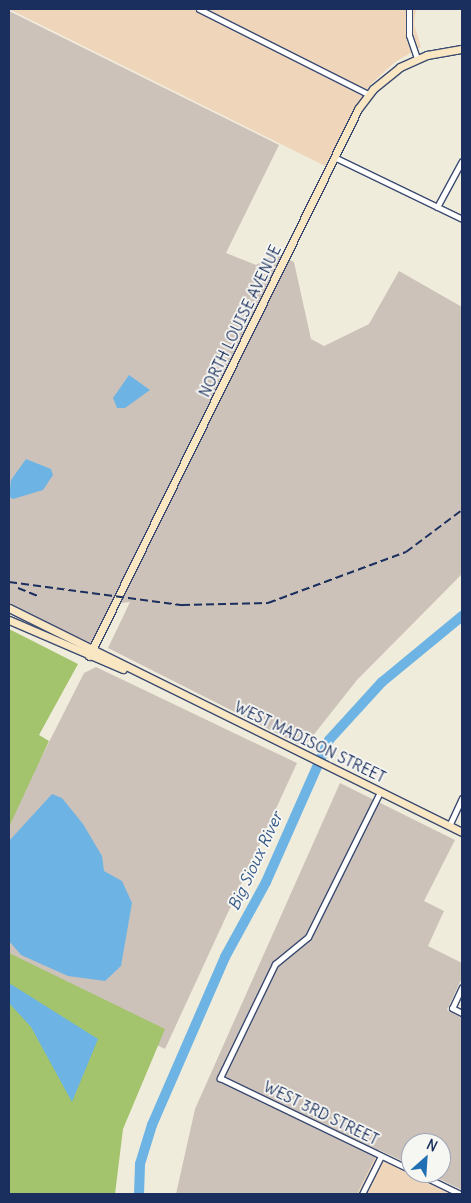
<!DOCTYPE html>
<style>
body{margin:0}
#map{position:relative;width:471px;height:1203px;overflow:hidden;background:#f0ecdb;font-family:Delius,sans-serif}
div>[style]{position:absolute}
.built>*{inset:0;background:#efd6bb}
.industrial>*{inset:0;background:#cdc2b9}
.green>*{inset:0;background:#a3c36c}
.water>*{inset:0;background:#6db4e4}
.river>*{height:10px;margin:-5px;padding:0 5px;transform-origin:5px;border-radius:5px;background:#6db4e4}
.roads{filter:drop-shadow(1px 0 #3b4b71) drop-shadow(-1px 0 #3b4b71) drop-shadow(0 1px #3b4b71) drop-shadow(0 -1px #3b4b71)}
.street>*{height:5px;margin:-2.5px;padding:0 2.5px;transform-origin:2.5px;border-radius:2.5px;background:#fff}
.secondary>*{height:7px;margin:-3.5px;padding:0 3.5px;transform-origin:3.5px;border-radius:3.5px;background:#f9e7c3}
.rail>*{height:2px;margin-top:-1px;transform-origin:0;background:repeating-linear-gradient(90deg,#1b2f5e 0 8px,transparent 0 12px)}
span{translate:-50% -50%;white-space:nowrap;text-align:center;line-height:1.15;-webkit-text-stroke:4px #f6f6f2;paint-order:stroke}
.street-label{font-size:15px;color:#1b2f5e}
.water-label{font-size:16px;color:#345786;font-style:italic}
.frame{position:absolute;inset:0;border:10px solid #1b2f5e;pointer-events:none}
.north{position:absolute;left:401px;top:1133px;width:50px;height:50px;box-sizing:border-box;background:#f6f6f2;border:1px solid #9ea6b7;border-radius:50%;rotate:26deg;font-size:14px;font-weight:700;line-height:20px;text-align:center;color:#1b2f5e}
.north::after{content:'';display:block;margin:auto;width:18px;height:22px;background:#1f6fb2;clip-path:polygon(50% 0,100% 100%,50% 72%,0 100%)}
</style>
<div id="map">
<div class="built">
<i style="clip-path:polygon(9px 9px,416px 9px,414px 24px,421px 47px,395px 62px,370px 85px,325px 166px)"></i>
<i style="clip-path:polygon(375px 1157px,450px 1194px,357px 1194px)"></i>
</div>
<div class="industrial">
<i style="clip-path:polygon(9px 11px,279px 145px,226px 253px,256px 265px,276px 253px,294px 262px,311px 339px,324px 346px,369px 324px,399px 271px,462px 307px,462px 574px,357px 680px,304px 747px,108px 648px,130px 602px,111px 604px,91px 643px,9px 605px)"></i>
<i style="clip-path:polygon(96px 667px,297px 763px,165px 1049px,9px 973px,9px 821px,84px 673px)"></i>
<i style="clip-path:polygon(340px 783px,455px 840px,424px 901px,444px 911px,428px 946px,462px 963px,462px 978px,447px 1010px,462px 1018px,462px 1190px,427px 1173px,441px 1173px,441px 1143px,411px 1143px,411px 1165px,379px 1150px,357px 1194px,176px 1194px,195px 1109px)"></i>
</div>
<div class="green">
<i style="clip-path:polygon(9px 629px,78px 664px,39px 735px,49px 741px,9px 827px)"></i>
<i style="clip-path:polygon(9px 953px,165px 1029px,123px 1129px,115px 1194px,9px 1194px)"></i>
</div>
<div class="water">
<i style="clip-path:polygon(129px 375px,150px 390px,125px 408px,117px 408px,113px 398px)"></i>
<i style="clip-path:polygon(26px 459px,51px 469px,53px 475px,43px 490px,13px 499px,9px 497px,11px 480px)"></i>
<i style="clip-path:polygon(52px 794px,62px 798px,83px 824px,102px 856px,104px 871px,122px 881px,132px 903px,121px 966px,105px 981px,68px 976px,21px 955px,9px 941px,9px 841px)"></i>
<i style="clip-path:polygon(9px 983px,98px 1039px,72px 1102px,31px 1027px,9px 1003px)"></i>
</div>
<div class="river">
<i style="left:139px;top:1194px;width:30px;rotate:-88deg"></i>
<i style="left:140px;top:1164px;width:41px;rotate:-72.9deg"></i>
<i style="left:152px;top:1125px;width:183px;rotate:-66.5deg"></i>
<i style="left:225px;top:957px;width:85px;rotate:-61.3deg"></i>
<i style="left:266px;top:882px;width:155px;rotate:-66.1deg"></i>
<i style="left:329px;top:740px;width:79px;rotate:-47.6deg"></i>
<i style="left:382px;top:682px;width:104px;rotate:-39.5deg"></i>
</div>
<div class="roads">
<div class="street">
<i style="left:199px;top:9px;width:189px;rotate:26.7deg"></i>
<i style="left:409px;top:9px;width:26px;rotate:90deg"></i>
<i style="left:409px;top:35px;width:24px;rotate:71deg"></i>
<i style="left:334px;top:157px;width:142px;rotate:25.8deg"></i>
<i style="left:437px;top:207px;width:52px;rotate:-61.5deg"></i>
<i style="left:380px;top:792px;width:162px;rotate:116.4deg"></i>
<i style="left:308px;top:937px;width:43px;rotate:140.7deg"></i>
<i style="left:275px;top:964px;width:127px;rotate:115.8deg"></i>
<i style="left:220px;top:1078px;width:212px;rotate:25.7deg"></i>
<i style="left:449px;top:826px;width:31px;rotate:-65deg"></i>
<i style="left:462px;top:987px;width:23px;rotate:115deg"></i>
<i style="left:452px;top:1008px;width:11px;rotate:27deg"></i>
<i style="left:417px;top:1173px;width:48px;rotate:26deg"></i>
<i style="left:362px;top:1194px;width:42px;rotate:-63.4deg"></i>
</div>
<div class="secondary">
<i style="left:9px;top:608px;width:505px;rotate:26.31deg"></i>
<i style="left:9px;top:620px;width:124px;rotate:23.3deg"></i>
<i style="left:89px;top:656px;width:610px;rotate:-63.81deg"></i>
<i style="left:358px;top:109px;width:25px;rotate:-53deg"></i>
<i style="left:373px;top:89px;width:35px;rotate:-39deg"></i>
<i style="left:400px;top:67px;width:30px;rotate:-24deg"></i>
<i style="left:427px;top:55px;width:36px;rotate:-10deg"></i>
</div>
</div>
<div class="rail">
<i style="left:9px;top:582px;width:175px;rotate:7.6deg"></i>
<i style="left:182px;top:605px;width:86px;rotate:-1.3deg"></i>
<i style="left:268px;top:603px;width:147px;rotate:-20.3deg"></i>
<i style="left:406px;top:552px;width:70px;rotate:-36.9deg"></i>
<i style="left:18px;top:588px;width:22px;rotate:22deg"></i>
</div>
<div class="street-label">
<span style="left:240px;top:321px;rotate:-64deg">NORTH LOUISE AVENUE</span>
<span style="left:310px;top:742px;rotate:26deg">WEST MADISON STREET</span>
<span style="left:321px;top:1113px;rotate:26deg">WEST 3RD STREET</span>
</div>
<div class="water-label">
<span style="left:255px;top:861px;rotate:-65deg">Big Sioux River</span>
</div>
<div class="frame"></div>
<div class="north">N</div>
</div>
